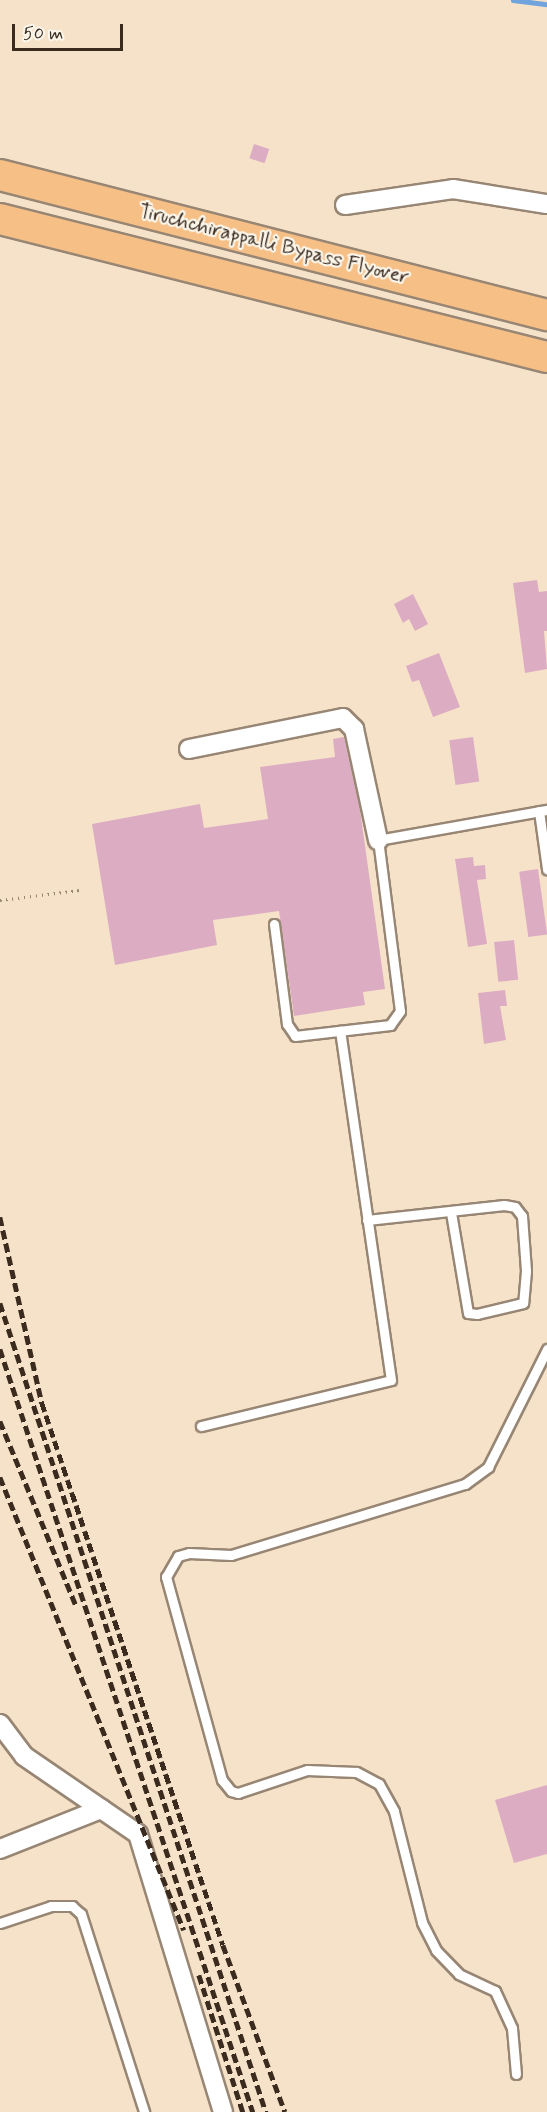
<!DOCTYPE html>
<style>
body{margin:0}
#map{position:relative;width:547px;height:2112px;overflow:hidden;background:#f6e2c9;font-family:Mynerve,sans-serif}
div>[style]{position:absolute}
.stream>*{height:4.5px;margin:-2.25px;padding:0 2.25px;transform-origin:2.25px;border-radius:2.25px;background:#71a3dc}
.building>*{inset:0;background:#dcadc2;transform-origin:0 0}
.path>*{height:3px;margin-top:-1.5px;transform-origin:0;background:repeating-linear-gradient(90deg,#988674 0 1.5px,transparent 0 6px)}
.roads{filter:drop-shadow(2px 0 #988674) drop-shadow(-2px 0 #988674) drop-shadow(0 2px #988674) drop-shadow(0 -2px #988674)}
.service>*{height:9px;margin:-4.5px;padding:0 4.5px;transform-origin:4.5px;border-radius:4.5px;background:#fff}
.minor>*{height:18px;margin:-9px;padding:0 9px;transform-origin:9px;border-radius:9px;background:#fff}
.trunk>*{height:30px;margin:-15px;padding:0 15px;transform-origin:15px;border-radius:15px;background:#f5bf86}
.rail>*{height:4.5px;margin-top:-2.25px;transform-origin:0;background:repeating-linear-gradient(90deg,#3b2a1e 0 9px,transparent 0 13.5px)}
span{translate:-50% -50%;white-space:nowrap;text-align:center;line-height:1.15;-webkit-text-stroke:4.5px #fbf7ec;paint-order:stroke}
.street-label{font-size:21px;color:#3b2a1e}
.scale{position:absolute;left:12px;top:24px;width:111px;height:27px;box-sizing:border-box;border:3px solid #3b2a1e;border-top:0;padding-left:8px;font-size:18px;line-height:21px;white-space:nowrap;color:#3b2a1e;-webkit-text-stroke:4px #fbf7ec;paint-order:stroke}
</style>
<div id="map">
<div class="stream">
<i style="left:513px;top:0;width:34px;rotate:7deg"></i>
</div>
<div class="building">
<i style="left:254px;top:144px;width:16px;height:15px;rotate:18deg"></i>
<i style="clip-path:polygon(537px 580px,539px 592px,547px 591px,547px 631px,544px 631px,547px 669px,525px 673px,513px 583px)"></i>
<i style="clip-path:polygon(413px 594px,428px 624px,415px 631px,409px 619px,403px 623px,394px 604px)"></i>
<i style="clip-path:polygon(439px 653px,460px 707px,433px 717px,419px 680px,412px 682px,406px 666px)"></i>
<i style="clip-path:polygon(344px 737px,360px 810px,385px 989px,363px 992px,365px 1005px,294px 1016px,279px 911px,213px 920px,217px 945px,115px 965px,92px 824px,200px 804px,204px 828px,268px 819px,260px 767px,335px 757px,333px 739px)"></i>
<i style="left:473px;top:737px;width:45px;height:24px;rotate:82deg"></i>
<i style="clip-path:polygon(473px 857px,474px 866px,485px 865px,486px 879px,477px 880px,487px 944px,468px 947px,455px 859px)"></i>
<i style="left:538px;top:869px;width:66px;height:19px;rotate:82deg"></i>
<i style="left:514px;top:940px;width:40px;height:20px;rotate:84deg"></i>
<i style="clip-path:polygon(505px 990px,507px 1006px,500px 1006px,506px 1040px,484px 1044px,478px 993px)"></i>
<i style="clip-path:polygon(547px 1785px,547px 1854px,514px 1863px,495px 1800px)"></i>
</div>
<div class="path">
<i style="left:0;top:900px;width:81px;rotate:-7.1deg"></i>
</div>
<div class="roads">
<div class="service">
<i style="left:539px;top:811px;width:59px;rotate:82.1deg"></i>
<i style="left:274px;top:924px;width:101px;rotate:82.6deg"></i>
<i style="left:287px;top:1024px;width:14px;rotate:56deg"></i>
<i style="left:295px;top:1036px;width:96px;rotate:-6.6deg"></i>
<i style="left:390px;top:1025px;width:17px;rotate:-54deg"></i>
<i style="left:400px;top:1011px;width:172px;rotate:-97.3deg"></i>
<i style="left:378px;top:840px;width:172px;rotate:-10.1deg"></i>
<i style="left:367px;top:1220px;width:138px;rotate:-6.2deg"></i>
<i style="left:504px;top:1205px;width:11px;rotate:10deg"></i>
<i style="left:515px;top:1207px;width:11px;rotate:52deg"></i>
<i style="left:522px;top:1216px;width:55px;rotate:85.8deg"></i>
<i style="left:526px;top:1271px;width:32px;rotate:95deg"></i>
<i style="left:523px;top:1303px;width:47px;rotate:166.6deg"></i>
<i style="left:477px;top:1314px;width:9px;rotate:-174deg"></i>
<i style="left:468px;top:1313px;width:102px;rotate:-99.6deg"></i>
<i style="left:201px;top:1426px;width:195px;rotate:-13.6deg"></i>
<i style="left:391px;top:1380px;width:353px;rotate:-98.3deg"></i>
<i style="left:0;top:1923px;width:54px;rotate:-18.4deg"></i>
<i style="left:51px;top:1906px;width:21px"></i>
<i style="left:72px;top:1906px;width:12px;rotate:42deg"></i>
<i style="left:81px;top:1914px;width:208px;rotate:72.3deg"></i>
<i style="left:516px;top:2074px;width:46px;rotate:-95deg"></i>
<i style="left:512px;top:2028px;width:41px;rotate:-114.7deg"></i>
<i style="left:495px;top:1991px;width:40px;rotate:-155deg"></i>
<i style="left:459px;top:1974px;width:33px;rotate:-134deg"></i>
<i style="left:436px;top:1950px;width:31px;rotate:-117deg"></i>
<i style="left:422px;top:1922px;width:114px;rotate:-104.2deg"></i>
<i style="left:394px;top:1811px;width:31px;rotate:-119deg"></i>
<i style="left:379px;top:1784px;width:26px;rotate:-152deg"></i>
<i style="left:356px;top:1772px;width:49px;rotate:-177.7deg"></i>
<i style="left:307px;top:1770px;width:73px;rotate:161.6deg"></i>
<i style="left:238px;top:1793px;width:7px;rotate:-164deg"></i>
<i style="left:231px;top:1791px;width:14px;rotate:-129deg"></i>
<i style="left:222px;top:1780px;width:211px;rotate:-105.4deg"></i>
<i style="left:166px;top:1577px;width:24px;rotate:-60deg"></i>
<i style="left:178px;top:1556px;width:11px;rotate:-15deg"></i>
<i style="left:189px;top:1553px;width:42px;rotate:2.7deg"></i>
<i style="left:231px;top:1555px;width:245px;rotate:-16.9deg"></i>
<i style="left:465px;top:1484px;width:29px;rotate:-36deg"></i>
<i style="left:488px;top:1467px;width:132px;rotate:-63.4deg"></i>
</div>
<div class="minor">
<i style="left:345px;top:205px;width:109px;rotate:-8.4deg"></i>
<i style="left:453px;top:189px;width:95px;rotate:9.1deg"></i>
<i style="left:189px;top:749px;width:157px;rotate:-11.4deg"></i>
<i style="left:343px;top:718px;width:16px;rotate:45deg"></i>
<i style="left:354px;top:729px;width:114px;rotate:77.8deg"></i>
<i style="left:0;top:1724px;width:40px;rotate:53deg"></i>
<i style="left:24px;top:1756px;width:138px;rotate:34.4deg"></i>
<i style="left:138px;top:1834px;width:291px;rotate:73deg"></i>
<i style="left:0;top:1849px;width:109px;rotate:-21.6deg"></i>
</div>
<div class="trunk">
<i style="left:0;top:175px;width:565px;rotate:14.36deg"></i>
<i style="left:0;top:219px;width:564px;rotate:14.16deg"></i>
</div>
</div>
<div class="rail">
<i style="left:0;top:1217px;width:191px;rotate:77.3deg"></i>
<i style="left:42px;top:1403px;width:571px;rotate:71.53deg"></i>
<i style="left:223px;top:1945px;width:178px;rotate:69.6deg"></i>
<i style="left:0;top:1303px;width:852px;rotate:71.8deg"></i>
<i style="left:0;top:1349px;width:804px;rotate:71.66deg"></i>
<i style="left:0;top:1421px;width:199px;rotate:67.6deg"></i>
<i style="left:0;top:1477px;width:489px;rotate:67.9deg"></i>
<i style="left:199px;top:1975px;width:144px;rotate:72.2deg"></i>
</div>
<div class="street-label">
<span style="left:274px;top:244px;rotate:14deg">Tiruchchirappalli Bypass Flyover</span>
</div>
<div class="scale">50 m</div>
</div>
